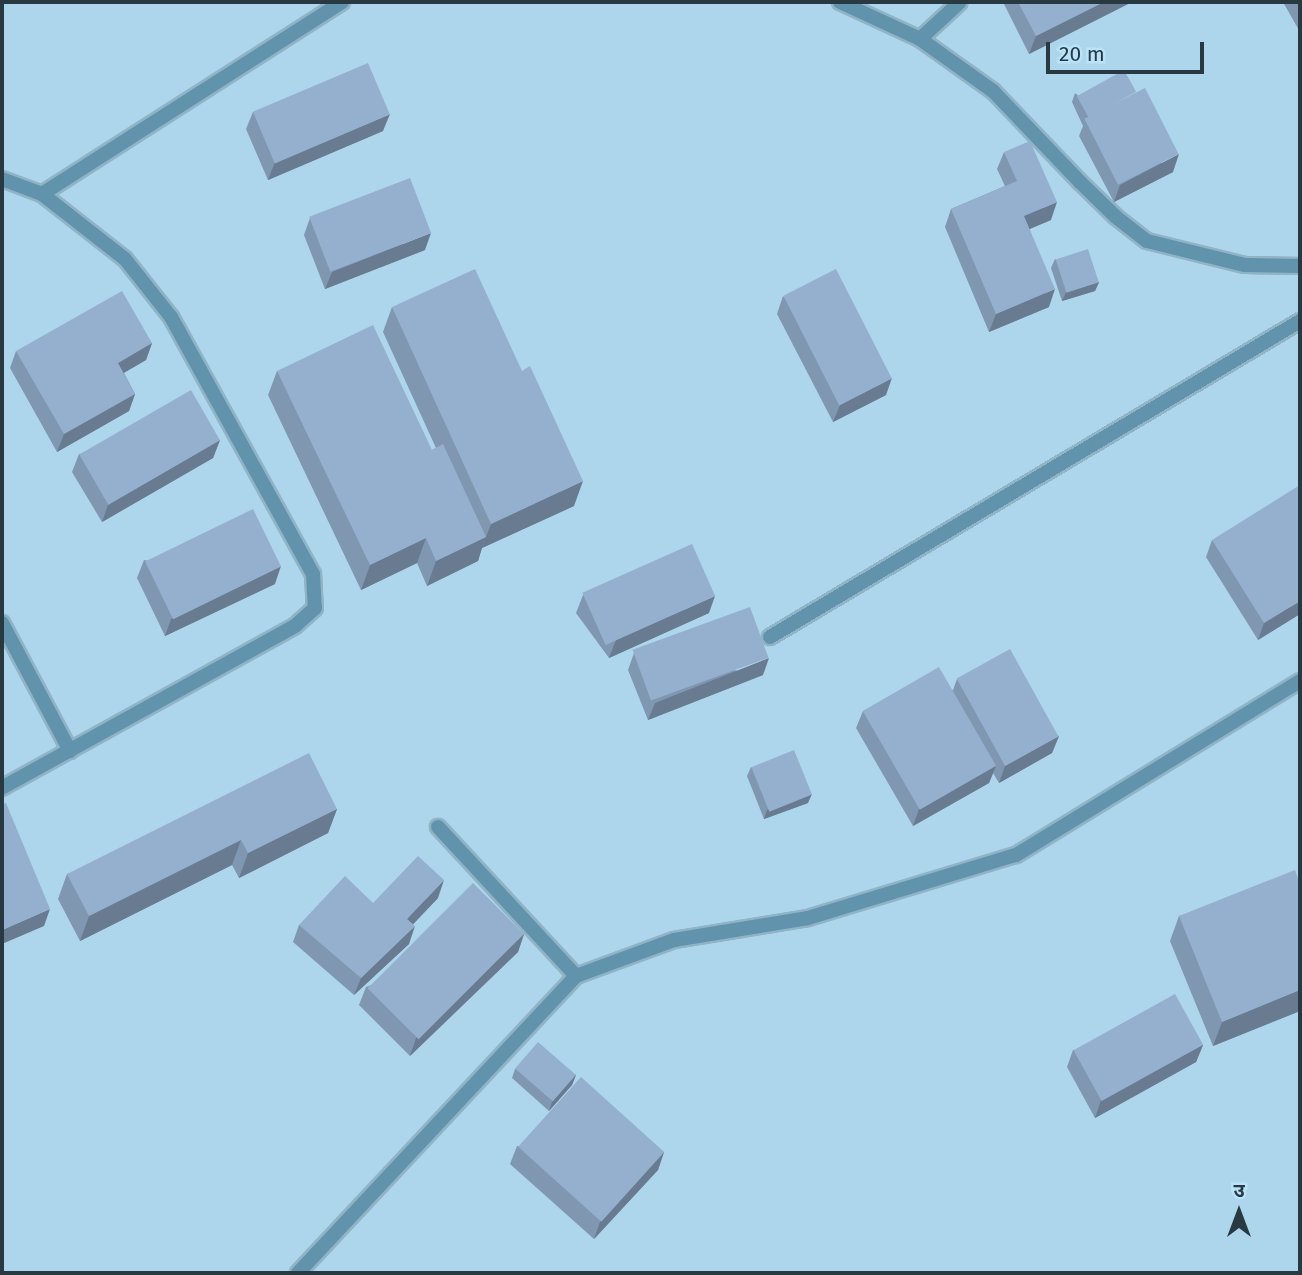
<!DOCTYPE html>
<meta charset="utf-8">
<style>
body{margin:0}
#map{position:relative;width:1302px;height:1275px;overflow:hidden;background:#add5eb;font-family:"Fira Sans","Noto Sans Devanagari",sans-serif}
div>[style]{position:absolute}
.roads{filter:drop-shadow(2px 0 #90b3c6) drop-shadow(-2px 0 #90b3c6) drop-shadow(0 2px #90b3c6) drop-shadow(0 -2px #90b3c6)}
.minor>*{height:14px;margin:-7px;padding:0 7px;transform-origin:7px;border-radius:7px;background:#6193ad}
.wall>*{inset:0;background:#8097b1}
.shaded-wall>*{inset:0;background:#687b90}
.building>*{inset:0;background:#95b0ce;transform-origin:0 0}
span{translate:-50% -50%;white-space:nowrap;text-align:center;line-height:1.15;-webkit-text-stroke:6px #b9e3f9;paint-order:stroke}
.frame{position:absolute;inset:0;border:4px solid #283942;pointer-events:none}
.north{position:absolute;left:1204px;top:1177px;width:70px;height:70px;-webkit-text-stroke:5px #b9e3f9;paint-order:stroke;rotate:0deg;font-size:19px;font-weight:700;line-height:28px;text-align:center;color:#283942}
.north::after{content:'';display:block;margin:auto;width:24px;height:32px;background:#283942;clip-path:polygon(50% 0,100% 100%,50% 72%,0 100%)}
.scale{position:absolute;left:1046px;top:42px;width:158px;height:32px;box-sizing:border-box;border:4px solid #283942;border-top:0;padding-left:9px;font-size:21px;line-height:24px;white-space:nowrap;color:#283942;-webkit-text-stroke:5px #b9e3f9;paint-order:stroke}
</style>
<div id="map">
<div class="roads">
<div class="minor">
<i style="left:840px;top:2px;width:88px;rotate:24.8deg"></i>
<i style="left:920px;top:39px;width:90px;rotate:35.5deg"></i>
<i style="left:993px;top:91px;width:126px;rotate:46.3deg"></i>
<i style="left:1080px;top:182px;width:50px;rotate:44.2deg"></i>
<i style="left:1116px;top:217px;width:39px;rotate:38deg"></i>
<i style="left:1147px;top:241px;width:101px;rotate:13.8deg"></i>
<i style="left:1245px;top:265px;width:55px;rotate:1deg"></i>
<i style="left:920px;top:39px;width:54px;rotate:-42.8deg"></i>
<i style="left:2px;top:179px;width:43px;rotate:20.6deg"></i>
<i style="left:42px;top:194px;width:105px;rotate:38.1deg"></i>
<i style="left:125px;top:259px;width:74px;rotate:51.6deg"></i>
<i style="left:171px;top:317px;width:294px;rotate:61.1deg"></i>
<i style="left:313px;top:574px;width:34px;rotate:87deg"></i>
<i style="left:315px;top:608px;width:27px;rotate:138deg"></i>
<i style="left:295px;top:626px;width:335px;rotate:151.1deg"></i>
<i style="left:42px;top:194px;width:356px;rotate:-32.6deg"></i>
<i style="left:2px;top:623px;width:145px;rotate:62deg"></i>
<i style="left:770px;top:637px;width:617px;rotate:-30.8deg"></i>
<i style="left:438px;top:827px;width:203px;rotate:47.2deg"></i>
<i style="left:298px;top:1273px;width:407px;rotate:-46.9deg"></i>
<i style="left:576px;top:976px;width:104px;rotate:-20.2deg"></i>
<i style="left:674px;top:940px;width:136px;rotate:-9.3deg"></i>
<i style="left:808px;top:918px;width:217px;rotate:-16.9deg"></i>
<i style="left:1016px;top:855px;width:333px;rotate:-31.5deg"></i>
</div>
</div>
<div class="wall">
<i style="clip-path:polygon(1003px 2px,1132px 2px,1029px 54px)"></i>
<i style="clip-path:polygon(1283px 2px,1300px 2px,1300px 32px)"></i>
<i style="clip-path:polygon(1075px 93px,1173px 172px,1114px 202px,1079px 136px,1083px 126px,1072px 102px)"></i>
<i style="clip-path:polygon(253px 112px,383px 131px,268px 180px,246px 129px)"></i>
<i style="clip-path:polygon(1004px 152px,1051px 220px,1029px 229px,1049px 307px,989px 332px,945px 227px,951px 209px,1005px 186px,997px 169px)"></i>
<i style="clip-path:polygon(310px 218px,425px 250px,325px 289px,304px 235px)"></i>
<i style="clip-path:polygon(1055px 259px,1099px 282px,1095px 291px,1062px 301px,1051px 268px)"></i>
<i style="clip-path:polygon(783px 296px,886px 395px,833px 422px,777px 314px)"></i>
<i style="clip-path:polygon(392px 307px,574px 506px,482px 548px,478px 561px,427px 586px,417px 563px,361px 590px,268px 395px,277px 371px,432px 450px,436px 448px,383px 332px)"></i>
<i style="clip-path:polygon(152px 343px,146px 360px,124px 373px,135px 394px,129px 411px,57px 452px,10px 368px,16px 351px)"></i>
<i style="clip-path:polygon(220px 440px,213px 458px,102px 522px,72px 472px,79px 454px)"></i>
<i style="clip-path:polygon(1212px 540px,1300px 614px,1258px 640px,1206px 557px)"></i>
<i style="clip-path:polygon(144px 560px,275px 584px,165px 636px,137px 578px)"></i>
<i style="clip-path:polygon(583px 595px,709px 613px,609px 658px,576px 613px)"></i>
<i style="clip-path:polygon(634px 653px,763px 675px,648px 720px,628px 670px)"></i>
<i style="clip-path:polygon(957px 679px,1059px 736px,1052px 753px,999px 783px,993px 773px,989px 783px,913px 826px,856px 728px,863px 711px,953px 690px)"></i>
<i style="clip-path:polygon(751px 767px,808px 803px,764px 819px,747px 776px)"></i>
<i style="clip-path:polygon(337px 809px,328px 833px,239px 878px,232px 865px,80px 941px,58px 899px,67px 874px)"></i>
<i style="clip-path:polygon(1300px 884px,1300px 1011px,1213px 1046px,1170px 941px,1179px 916px)"></i>
<i style="clip-path:polygon(438px 898px,413px 924px,409px 944px,354px 995px,293px 942px,299px 925px,373px 903px)"></i>
<i style="clip-path:polygon(524px 934px,518px 952px,410px 1056px,359px 1005px,366px 987px)"></i>
<i style="clip-path:polygon(1203px 1045px,1196px 1062px,1095px 1118px,1067px 1067px,1073px 1050px)"></i>
<i style="clip-path:polygon(515px 1069px,576px 1075px,572px 1085px,549px 1111px,512px 1078px)"></i>
<i style="clip-path:polygon(517px 1146px,664px 1152px,658px 1170px,594px 1239px,510px 1164px)"></i>
</div>
<div class="shaded-wall">
<i style="clip-path:polygon(1104px 2px,1132px 2px,1029px 54px,1036px 36px)"></i>
<i style="clip-path:polygon(390px 114px,383px 131px,268px 180px,275px 162px)"></i>
<i style="clip-path:polygon(1179px 154px,1173px 172px,1114px 202px,1120px 185px)"></i>
<i style="clip-path:polygon(1057px 202px,1051px 220px,1018px 234px,1024px 216px)"></i>
<i style="clip-path:polygon(431px 233px,425px 250px,325px 289px,332px 272px)"></i>
<i style="clip-path:polygon(1099px 282px,1095px 291px,1062px 301px,1066px 292px)"></i>
<i style="clip-path:polygon(1055px 289px,1049px 307px,989px 332px,996px 314px)"></i>
<i style="clip-path:polygon(152px 343px,146px 360px,111px 380px,118px 363px)"></i>
<i style="clip-path:polygon(892px 378px,886px 395px,833px 422px,840px 405px)"></i>
<i style="clip-path:polygon(135px 394px,129px 411px,57px 452px,64px 434px)"></i>
<i style="clip-path:polygon(220px 440px,213px 458px,102px 522px,108px 505px)"></i>
<i style="clip-path:polygon(583px 481px,574px 506px,482px 548px,478px 561px,427px 586px,436px 561px,486px 537px,491px 524px)"></i>
<i style="clip-path:polygon(426px 538px,417px 563px,361px 590px,370px 565px)"></i>
<i style="clip-path:polygon(281px 566px,275px 584px,165px 636px,171px 619px)"></i>
<i style="clip-path:polygon(715px 596px,709px 613px,609px 658px,616px 640px)"></i>
<i style="clip-path:polygon(1300px 601px,1300px 614px,1258px 640px,1264px 623px)"></i>
<i style="clip-path:polygon(769px 658px,763px 675px,648px 720px,655px 703px)"></i>
<i style="clip-path:polygon(1059px 736px,1052px 753px,999px 783px,1005px 766px)"></i>
<i style="clip-path:polygon(996px 766px,989px 783px,913px 826px,919px 809px)"></i>
<i style="clip-path:polygon(812px 794px,808px 803px,764px 819px,767px 810px)"></i>
<i style="clip-path:polygon(337px 809px,328px 833px,239px 878px,248px 853px)"></i>
<i style="clip-path:polygon(241px 840px,232px 865px,80px 941px,89px 916px)"></i>
<i style="clip-path:polygon(444px 880px,438px 898px,401px 937px,407px 919px)"></i>
<i style="clip-path:polygon(50px 909px,44px 926px,2px 944px,2px 930px)"></i>
<i style="clip-path:polygon(415px 926px,409px 944px,354px 995px,361px 978px)"></i>
<i style="clip-path:polygon(524px 934px,518px 952px,410px 1056px,416px 1038px)"></i>
<i style="clip-path:polygon(1300px 990px,1300px 1011px,1213px 1046px,1222px 1022px)"></i>
<i style="clip-path:polygon(1203px 1045px,1196px 1062px,1095px 1118px,1101px 1100px)"></i>
<i style="clip-path:polygon(576px 1075px,572px 1085px,549px 1111px,552px 1102px)"></i>
<i style="clip-path:polygon(664px 1152px,658px 1170px,594px 1239px,600px 1222px)"></i>
</div>
<div class="building">
<i style="clip-path:polygon(1018px 2px,1104px 2px,1036px 36px)"></i>
<i style="left:368px;top:63px;width:56px;height:125px;rotate:67deg"></i>
<i style="left:1124px;top:70px;width:25px;height:54px;rotate:61deg"></i>
<i style="left:1145px;top:88px;width:74px;height:68px;rotate:63deg"></i>
<i style="clip-path:polygon(1030px 141px,1057px 202px,1024px 216px,1055px 289px,996px 314px,951px 209px,1017px 181px,1004px 152px)"></i>
<i style="left:410px;top:178px;width:59px;height:108px;rotate:69deg"></i>
<i style="left:1088px;top:249px;width:35px;height:34px;rotate:72deg"></i>
<i style="clip-path:polygon(475px 269px,522px 371px,530px 366px,583px 481px,491px 524px,392px 307px)"></i>
<i style="left:836px;top:269px;width:123px;height:59px;rotate:63deg"></i>
<i style="clip-path:polygon(122px 291px,152px 343px,118px 363px,135px 394px,64px 434px,16px 351px)"></i>
<i style="clip-path:polygon(373px 325px,432px 450px,443px 444px,486px 537px,436px 561px,426px 538px,370px 565px,277px 371px)"></i>
<i style="left:191px;top:390px;width:58px;height:129px;rotate:60deg"></i>
<i style="clip-path:polygon(1300px 485px,1300px 601px,1264px 623px,1212px 540px)"></i>
<i style="left:253px;top:509px;width:64px;height:120px;rotate:64deg"></i>
<i style="left:692px;top:544px;width:57px;height:120px;rotate:66deg"></i>
<i style="left:750px;top:607px;width:54px;height:125px;rotate:70deg"></i>
<i style="left:1010px;top:649px;width:100px;height:61px;rotate:61deg"></i>
<i style="left:939px;top:667px;width:114px;height:88px;rotate:60deg"></i>
<i style="left:794px;top:750px;width:48px;height:46px;rotate:68deg"></i>
<i style="clip-path:polygon(309px 753px,337px 809px,248px 853px,241px 840px,89px 916px,67px 874px)"></i>
<i style="clip-path:polygon(6px 803px,50px 909px,2px 930px,2px 804px)"></i>
<i style="clip-path:polygon(418px 856px,444px 880px,407px 919px,415px 926px,361px 978px,299px 925px,345px 876px,373px 903px)"></i>
<i style="clip-path:polygon(1295px 870px,1300px 884px,1300px 990px,1222px 1022px,1179px 916px)"></i>
<i style="left:473px;top:883px;width:72px;height:149px;rotate:45deg"></i>
<i style="left:1175px;top:994px;width:58px;height:116px;rotate:61deg"></i>
<i style="left:538px;top:1042px;width:50px;height:35px;rotate:41deg"></i>
<i style="left:581px;top:1077px;width:112px;height:94px;rotate:42deg"></i>
</div>
<div class="frame"></div>
<div class="north">उ</div>
<div class="scale">20 m</div>
</div>
